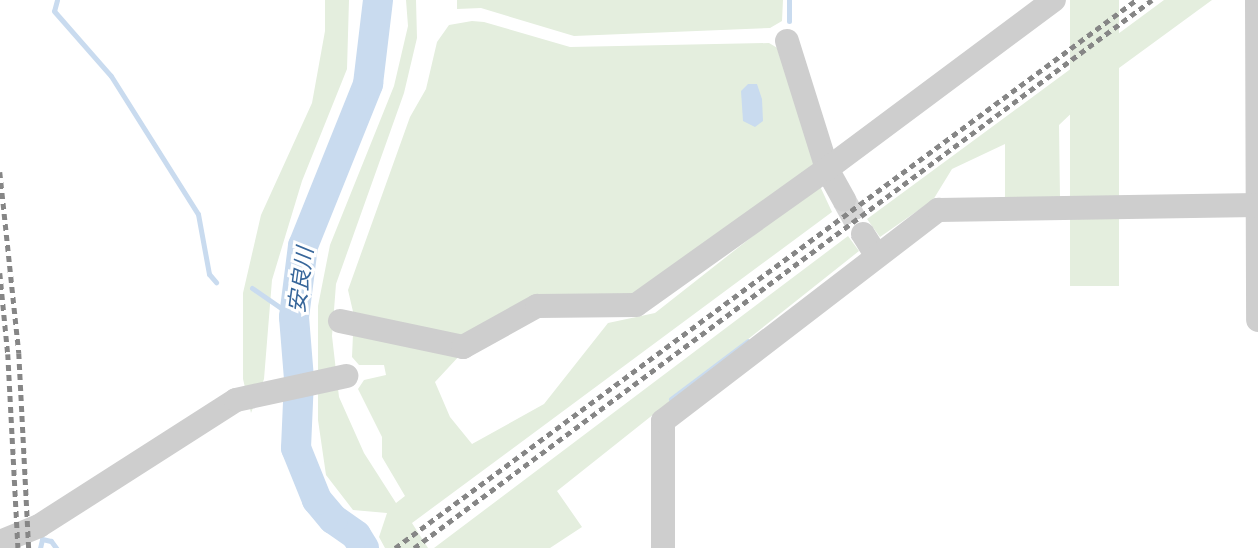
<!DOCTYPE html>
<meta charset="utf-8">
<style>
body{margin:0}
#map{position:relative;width:1258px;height:548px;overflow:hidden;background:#fff;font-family:Quicksand,"Noto Sans JP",sans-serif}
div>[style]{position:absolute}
.green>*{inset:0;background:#e4eede;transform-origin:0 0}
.water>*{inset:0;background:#c9dbef}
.stream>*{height:5px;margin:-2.5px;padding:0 2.5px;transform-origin:2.5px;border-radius:2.5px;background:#c9dbef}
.river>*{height:30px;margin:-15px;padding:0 15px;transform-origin:15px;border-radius:15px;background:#c9dbef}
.minor-tunnel>*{height:24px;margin-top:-12px;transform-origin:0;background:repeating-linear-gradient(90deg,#d6d6d6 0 24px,transparent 0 36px)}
.minor>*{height:24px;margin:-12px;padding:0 12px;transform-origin:12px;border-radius:12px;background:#cecece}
.rail>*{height:4.5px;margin-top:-2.25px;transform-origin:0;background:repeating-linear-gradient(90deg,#868686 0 6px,transparent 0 10.5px)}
span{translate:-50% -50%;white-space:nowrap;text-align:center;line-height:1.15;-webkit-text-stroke:6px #fff;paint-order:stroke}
.water-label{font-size:22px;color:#37669a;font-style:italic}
</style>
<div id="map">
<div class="green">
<i style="clip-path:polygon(325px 0,349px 0,347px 69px,302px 181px,272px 280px,264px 379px,251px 413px,243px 379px,243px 293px,261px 215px,312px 103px,325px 31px)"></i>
<i style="clip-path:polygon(406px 0,416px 0,417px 38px,404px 93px,336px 284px,332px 336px,339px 397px,364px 453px,396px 503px,405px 496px,382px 457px,382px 437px,358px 389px,364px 380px,386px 375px,384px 365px,359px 365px,352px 357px,353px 334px,461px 354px,435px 382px,450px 417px,472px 444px,544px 404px,608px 323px,655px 313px,819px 184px,832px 212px,412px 523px,428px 548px,385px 548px,379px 537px,387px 513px,353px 510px,326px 475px,318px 420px,318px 306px,330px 245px,394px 86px,408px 26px)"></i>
<i style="clip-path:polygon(457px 0,783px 0,782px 21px,770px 28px,574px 36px,481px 8px,457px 9px)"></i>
<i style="left:1070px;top:0;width:49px;height:286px"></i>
<i style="clip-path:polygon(1164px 0,1212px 0,1119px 68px,1059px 125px,1060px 198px,1005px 200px,1005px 144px,952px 169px,933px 200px,880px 237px,867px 219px)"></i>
<i style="clip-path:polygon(472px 21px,484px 22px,570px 47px,769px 43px,786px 53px,819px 163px,632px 299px,534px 299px,461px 343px,354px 316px,348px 290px,410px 117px,426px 89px,437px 42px,449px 25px)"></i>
<i style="clip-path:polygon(848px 236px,859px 251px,557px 491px,582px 527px,550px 548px,434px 548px)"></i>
</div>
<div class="water">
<i style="clip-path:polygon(748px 84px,757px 84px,762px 99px,763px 121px,755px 127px,743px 121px,741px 91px)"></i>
</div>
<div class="stream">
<i style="left:57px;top:0;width:11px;rotate:105deg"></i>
<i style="left:54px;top:11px;width:86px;rotate:48.8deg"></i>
<i style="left:111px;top:76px;width:163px;rotate:57.8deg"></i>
<i style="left:198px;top:214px;width:61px;rotate:79.6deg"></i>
<i style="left:209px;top:274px;width:11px;rotate:49deg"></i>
<i style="left:789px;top:21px;width:21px;rotate:-90deg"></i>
<i style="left:252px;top:288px;width:51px;rotate:34.6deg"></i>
<i style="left:671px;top:399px;width:96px;rotate:-37deg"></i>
<i style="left:40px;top:548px;width:9px;rotate:-77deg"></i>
<i style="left:42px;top:539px;width:9px;rotate:13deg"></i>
<i style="left:51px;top:541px;width:9px;rotate:54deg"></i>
</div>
<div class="river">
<i style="left:364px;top:548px;width:15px;rotate:-122deg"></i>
<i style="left:356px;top:535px;width:28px;rotate:-145deg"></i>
<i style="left:333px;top:519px;width:25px;rotate:-130deg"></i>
<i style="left:317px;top:500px;width:56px;rotate:-112deg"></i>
<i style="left:296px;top:448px;width:69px;rotate:-87.5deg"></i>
<i style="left:299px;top:379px;width:62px;rotate:-94.6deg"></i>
<i style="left:294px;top:317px;width:72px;rotate:-82.8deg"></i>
<i style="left:303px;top:246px;width:175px;rotate:-68.1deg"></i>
<i style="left:368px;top:84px;width:85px;rotate:-83.2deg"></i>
</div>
<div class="minor-tunnel">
<i style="left:844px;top:200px;width:39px;rotate:61deg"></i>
</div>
<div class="minor">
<i style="left:1257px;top:0;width:320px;rotate:89.8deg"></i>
<i style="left:787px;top:41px;width:134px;rotate:72.6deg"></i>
<i style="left:827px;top:169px;width:35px;rotate:61deg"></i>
<i style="left:863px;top:234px;width:25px;rotate:58deg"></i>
<i style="left:340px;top:321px;width:126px;rotate:11.9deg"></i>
<i style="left:463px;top:347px;width:85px;rotate:-29deg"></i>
<i style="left:537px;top:306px;width:99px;rotate:-0.6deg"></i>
<i style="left:636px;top:305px;width:234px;rotate:-35.5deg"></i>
<i style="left:827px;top:169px;width:283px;rotate:-36.7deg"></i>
<i style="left:0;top:542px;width:42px;rotate:-22.3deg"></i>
<i style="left:39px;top:526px;width:234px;rotate:-32.6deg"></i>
<i style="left:236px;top:400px;width:113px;rotate:-12.3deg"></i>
<i style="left:663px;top:548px;width:127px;rotate:-90deg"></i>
<i style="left:663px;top:421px;width:347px;rotate:-37.5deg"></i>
<i style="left:938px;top:210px;width:319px;rotate:-0.9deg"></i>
</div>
<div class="rail">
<i style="left:0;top:172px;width:182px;rotate:84deg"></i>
<i style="left:19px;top:353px;width:195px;rotate:87.1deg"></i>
<i style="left:0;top:273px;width:81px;rotate:84.4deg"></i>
<i style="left:8px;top:354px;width:194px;rotate:87deg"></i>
<i style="left:395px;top:548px;width:922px;rotate:-36.48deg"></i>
<i style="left:414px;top:548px;width:919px;rotate:-36.6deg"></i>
</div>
<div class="water-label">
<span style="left:301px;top:280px;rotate:-82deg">安良川</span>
</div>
</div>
